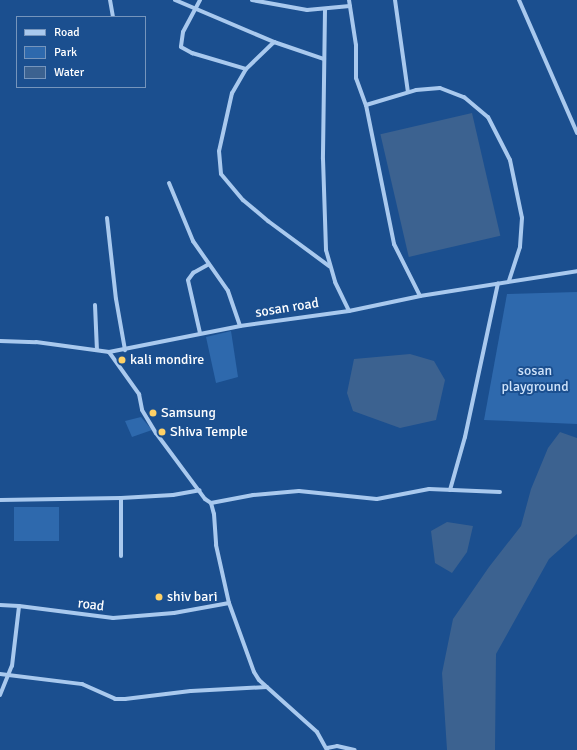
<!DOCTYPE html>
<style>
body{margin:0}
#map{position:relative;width:577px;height:750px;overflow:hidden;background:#1b4f8f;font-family:Signika,sans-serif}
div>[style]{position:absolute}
.green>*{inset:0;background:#2e69ad;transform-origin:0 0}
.water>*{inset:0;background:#3c6290;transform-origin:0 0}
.street>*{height:4px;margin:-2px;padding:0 2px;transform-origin:2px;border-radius:2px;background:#a9c9ee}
.dots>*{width:11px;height:11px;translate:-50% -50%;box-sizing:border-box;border:2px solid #1b4f8f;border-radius:50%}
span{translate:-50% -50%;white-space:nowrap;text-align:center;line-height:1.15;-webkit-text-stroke:4px #1b4f8f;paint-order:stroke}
.street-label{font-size:14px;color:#fff}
.poi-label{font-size:14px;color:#fff}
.left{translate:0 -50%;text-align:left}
.park-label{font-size:14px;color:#cfe3fa}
.legend{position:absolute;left:16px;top:16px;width:130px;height:72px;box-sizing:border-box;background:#1b4f8f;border:1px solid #7695bc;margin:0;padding:5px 7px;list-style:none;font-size:12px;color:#fff}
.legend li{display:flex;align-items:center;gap:8px;height:20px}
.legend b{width:20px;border:1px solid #7695bc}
</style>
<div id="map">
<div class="green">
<i style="clip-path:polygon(577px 292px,577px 424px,484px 420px,507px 294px)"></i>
<i style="clip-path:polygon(231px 331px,238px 377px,216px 383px,206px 337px)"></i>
<i style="clip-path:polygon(141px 417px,152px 430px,132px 437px,125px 421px)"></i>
<i style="left:14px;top:507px;width:45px;height:34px"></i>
</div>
<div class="water">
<i style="left:472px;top:113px;width:126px;height:94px;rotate:77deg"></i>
<i style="clip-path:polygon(410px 354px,434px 361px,445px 380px,436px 420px,400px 428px,353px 411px,347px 393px,354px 359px)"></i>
<i style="clip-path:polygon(560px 432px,577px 438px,577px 534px,549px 559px,496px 654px,495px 750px,447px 750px,442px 673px,453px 619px,489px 567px,521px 526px,531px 489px,548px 448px)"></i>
<i style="clip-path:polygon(447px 522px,473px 526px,467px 552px,452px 573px,435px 563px,431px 531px)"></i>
</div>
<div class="street">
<i style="left:110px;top:0;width:17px;rotate:80deg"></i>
<i style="left:175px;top:0;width:108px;rotate:23deg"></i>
<i style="left:274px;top:42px;width:53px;rotate:18.8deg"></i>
<i style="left:200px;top:0;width:36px;rotate:118deg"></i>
<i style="left:183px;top:32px;width:15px;rotate:98deg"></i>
<i style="left:181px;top:47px;width:13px;rotate:29deg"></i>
<i style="left:192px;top:53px;width:56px;rotate:16.5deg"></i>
<i style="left:252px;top:0;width:56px;rotate:10.3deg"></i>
<i style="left:307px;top:10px;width:43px;rotate:-5.3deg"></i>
<i style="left:349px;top:0;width:46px;rotate:81.2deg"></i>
<i style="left:356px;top:45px;width:33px;rotate:90deg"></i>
<i style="left:356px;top:78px;width:29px;rotate:70deg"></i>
<i style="left:366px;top:105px;width:52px;rotate:-16.7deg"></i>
<i style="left:416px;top:90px;width:24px;rotate:-5deg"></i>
<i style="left:440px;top:88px;width:26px;rotate:21deg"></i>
<i style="left:464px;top:97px;width:31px;rotate:40deg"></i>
<i style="left:488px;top:117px;width:48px;rotate:62.9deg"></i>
<i style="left:510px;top:160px;width:59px;rotate:78.3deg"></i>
<i style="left:522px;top:218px;width:29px;rotate:94deg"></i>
<i style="left:520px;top:247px;width:36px;rotate:108deg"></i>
<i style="left:395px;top:0;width:93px;rotate:82deg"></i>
<i style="left:519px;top:0;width:145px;rotate:66.4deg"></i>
<i style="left:325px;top:10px;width:149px;rotate:90.8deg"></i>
<i style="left:323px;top:159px;width:91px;rotate:88.1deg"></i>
<i style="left:326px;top:250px;width:33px;rotate:74deg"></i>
<i style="left:335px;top:282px;width:32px;rotate:64deg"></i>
<i style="left:274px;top:42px;width:39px;rotate:136deg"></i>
<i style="left:246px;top:69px;width:28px;rotate:120deg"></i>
<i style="left:232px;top:93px;width:59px;rotate:102.6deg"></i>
<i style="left:219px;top:151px;width:23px;rotate:85deg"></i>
<i style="left:221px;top:174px;width:34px;rotate:50deg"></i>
<i style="left:243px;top:200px;width:33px;rotate:40deg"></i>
<i style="left:268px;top:221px;width:76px;rotate:36.4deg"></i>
<i style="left:366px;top:105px;width:142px;rotate:78.6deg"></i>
<i style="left:394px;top:244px;width:58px;rotate:63.4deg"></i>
<i style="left:169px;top:183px;width:63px;rotate:67.5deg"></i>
<i style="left:193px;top:241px;width:61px;rotate:55deg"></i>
<i style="left:228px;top:291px;width:37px;rotate:71deg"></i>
<i style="left:107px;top:218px;width:81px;rotate:83.7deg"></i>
<i style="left:116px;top:299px;width:52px;rotate:80deg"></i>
<i style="left:95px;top:305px;width:45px;rotate:87.5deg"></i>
<i style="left:200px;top:333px;width:54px;rotate:-102.8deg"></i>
<i style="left:188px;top:280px;width:9px;rotate:-54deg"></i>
<i style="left:193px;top:273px;width:18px;rotate:-29deg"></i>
<i style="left:0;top:341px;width:36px;rotate:2deg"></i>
<i style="left:36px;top:342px;width:74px;rotate:7.8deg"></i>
<i style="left:109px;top:352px;width:134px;rotate:-11.2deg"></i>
<i style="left:240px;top:326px;width:110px;rotate:-7.8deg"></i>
<i style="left:349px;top:311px;width:73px;rotate:-11.9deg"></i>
<i style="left:420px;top:296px;width:159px;rotate:-9deg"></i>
<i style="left:109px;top:352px;width:52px;rotate:54.5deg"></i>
<i style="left:139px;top:394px;width:16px;rotate:79deg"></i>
<i style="left:142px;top:410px;width:27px;rotate:59deg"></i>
<i style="left:156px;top:433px;width:82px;rotate:53.4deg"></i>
<i style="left:205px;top:499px;width:7px;rotate:34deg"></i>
<i style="left:211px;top:503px;width:11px;rotate:75deg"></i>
<i style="left:214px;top:514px;width:31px;rotate:86deg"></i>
<i style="left:216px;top:545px;width:59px;rotate:77.4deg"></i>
<i style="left:229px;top:603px;width:73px;rotate:70.1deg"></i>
<i style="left:254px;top:672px;width:9px;rotate:58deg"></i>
<i style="left:259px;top:680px;width:78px;rotate:41.9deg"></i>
<i style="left:317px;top:732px;width:21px;rotate:61deg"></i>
<i style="left:450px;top:490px;width:55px;rotate:-74.2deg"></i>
<i style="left:465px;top:437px;width:157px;rotate:-77.9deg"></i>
<i style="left:121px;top:498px;width:58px;rotate:90deg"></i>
<i style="left:0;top:500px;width:121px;rotate:-0.9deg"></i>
<i style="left:121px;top:498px;width:52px;rotate:-3.3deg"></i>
<i style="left:173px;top:495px;width:27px;rotate:-10deg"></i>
<i style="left:211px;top:503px;width:43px;rotate:-10.8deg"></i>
<i style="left:253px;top:495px;width:46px;rotate:-5deg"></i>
<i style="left:299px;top:491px;width:78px;rotate:5.9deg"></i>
<i style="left:377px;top:499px;width:53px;rotate:-10.9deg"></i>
<i style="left:429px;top:489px;width:71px;rotate:2.4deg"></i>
<i style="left:0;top:605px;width:19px;rotate:3deg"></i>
<i style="left:0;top:674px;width:83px;rotate:7deg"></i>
<i style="left:82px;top:684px;width:36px;rotate:24deg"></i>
<i style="left:115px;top:699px;width:10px"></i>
<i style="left:125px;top:699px;width:66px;rotate:-6.9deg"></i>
<i style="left:191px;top:691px;width:76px;rotate:-3deg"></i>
<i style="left:0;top:695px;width:31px;rotate:-68deg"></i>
<i style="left:12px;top:666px;width:60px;rotate:-83.3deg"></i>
<i style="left:19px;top:606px;width:95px;rotate:7.3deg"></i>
<i style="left:113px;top:618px;width:61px;rotate:-4.7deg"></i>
<i style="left:174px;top:613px;width:56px;rotate:-10.3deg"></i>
<i style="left:327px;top:748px;width:10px;rotate:-11deg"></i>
<i style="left:337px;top:746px;width:18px;rotate:13deg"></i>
</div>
<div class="dots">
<i style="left:122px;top:360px;background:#ffd166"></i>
<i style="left:153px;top:413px;background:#ffd166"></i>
<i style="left:162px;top:432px;background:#ffd166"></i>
<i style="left:159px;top:597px;background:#ffd166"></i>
</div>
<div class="street-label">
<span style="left:287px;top:308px;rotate:-9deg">sosan road</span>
<span style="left:91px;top:605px;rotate:7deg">road</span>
</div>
<div class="poi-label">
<span class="left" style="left:130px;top:360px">kali mondire</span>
<span class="left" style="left:161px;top:413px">Samsung</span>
<span class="left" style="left:170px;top:432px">Shiva Temple</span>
<span class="left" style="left:167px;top:597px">shiv bari</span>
</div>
<div class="park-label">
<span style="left:535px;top:379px">sosan<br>playground</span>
</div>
<ul class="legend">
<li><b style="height:5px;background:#a9c9ee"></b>Road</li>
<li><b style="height:11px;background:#2e69ad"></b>Park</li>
<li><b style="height:11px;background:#3c6290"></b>Water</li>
</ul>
</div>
